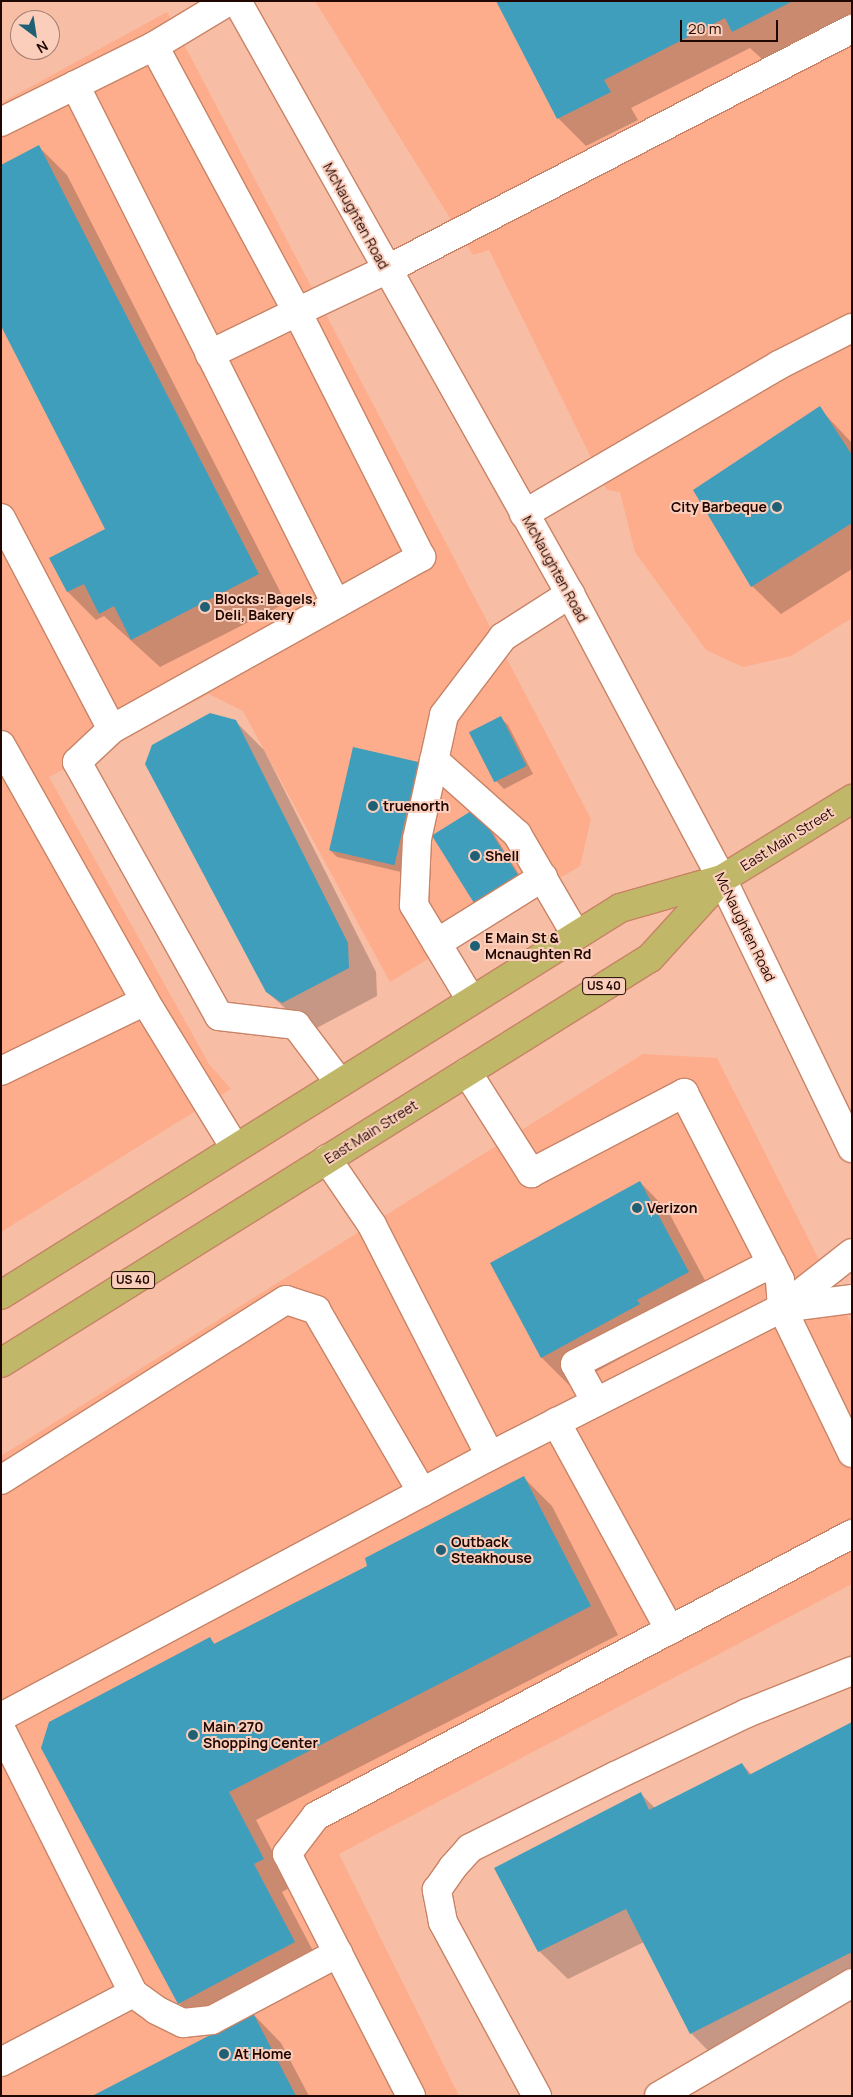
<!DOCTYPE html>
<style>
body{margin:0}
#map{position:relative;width:853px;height:2097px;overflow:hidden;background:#f8bda5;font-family:Manrope,sans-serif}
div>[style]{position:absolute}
.built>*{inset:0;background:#fdad8c}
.shadow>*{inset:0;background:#0003}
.building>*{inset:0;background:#3f9ebc;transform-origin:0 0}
.roads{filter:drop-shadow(1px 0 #c88366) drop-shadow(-1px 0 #c88366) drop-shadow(0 1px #c88366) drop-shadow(0 -1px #c88366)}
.minor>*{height:28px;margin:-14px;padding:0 14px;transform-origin:14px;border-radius:14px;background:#fff}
.major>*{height:28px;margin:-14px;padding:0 14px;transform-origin:14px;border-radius:14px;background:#c0b868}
.dots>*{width:14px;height:14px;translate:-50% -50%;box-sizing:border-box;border:2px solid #fbcebc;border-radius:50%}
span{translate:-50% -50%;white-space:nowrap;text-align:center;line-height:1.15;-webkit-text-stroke:4px #fbcebc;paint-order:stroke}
.shield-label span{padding:1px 4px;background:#fbcebc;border:1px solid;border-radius:4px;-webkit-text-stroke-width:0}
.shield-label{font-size:12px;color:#200701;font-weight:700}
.street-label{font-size:14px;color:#200701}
.poi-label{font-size:14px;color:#200701;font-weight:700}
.right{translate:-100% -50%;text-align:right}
.left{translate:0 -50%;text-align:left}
.frame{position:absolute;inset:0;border:2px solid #200701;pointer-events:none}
.north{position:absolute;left:10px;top:10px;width:50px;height:50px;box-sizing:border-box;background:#fbcebc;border:1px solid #a37e71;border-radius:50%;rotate:149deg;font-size:14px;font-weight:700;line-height:20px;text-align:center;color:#200701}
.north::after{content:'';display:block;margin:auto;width:18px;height:22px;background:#1f6075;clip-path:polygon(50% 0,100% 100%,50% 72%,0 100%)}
.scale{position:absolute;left:680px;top:20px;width:98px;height:22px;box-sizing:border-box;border:2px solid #200701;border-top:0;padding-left:6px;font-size:15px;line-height:18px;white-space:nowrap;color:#200701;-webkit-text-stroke:4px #fbcebc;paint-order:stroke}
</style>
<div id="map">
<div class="built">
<i style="clip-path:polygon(315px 1px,852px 1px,852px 618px,791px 656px,743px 667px,706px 650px,635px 552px,620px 492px,607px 490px,489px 250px,473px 255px)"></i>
<i style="clip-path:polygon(167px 12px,591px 819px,580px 866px,390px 982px,243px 711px,209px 694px,49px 777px,209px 1064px,231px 1089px,1px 1232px,1px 103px)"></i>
<i style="clip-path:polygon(643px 1054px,717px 1058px,852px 1325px,852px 1584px,339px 1854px,459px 2096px,1px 2096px,1px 1456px)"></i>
</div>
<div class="shadow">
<i style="clip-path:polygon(499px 1px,852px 1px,852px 15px,762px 59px,750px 48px,631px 108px,638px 120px,586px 146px,558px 118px)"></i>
<i style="clip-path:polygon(39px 147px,67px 175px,286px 603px,160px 667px,104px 616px,96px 620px,68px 592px,51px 558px,107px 530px)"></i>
<i style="clip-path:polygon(819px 408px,852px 443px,852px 569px,781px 614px,752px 586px,695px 491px)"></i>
<i style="clip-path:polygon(501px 718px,508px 725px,533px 774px,504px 789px,496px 781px)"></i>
<i style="clip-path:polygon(235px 721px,264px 750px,376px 972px,377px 996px,311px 1031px,267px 992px)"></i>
<i style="clip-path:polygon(417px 763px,425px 770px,401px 872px,337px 857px,330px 850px)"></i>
<i style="clip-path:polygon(483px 817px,525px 884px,483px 911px)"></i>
<i style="clip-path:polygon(640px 1182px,668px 1211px,716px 1301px,664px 1328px,667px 1333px,570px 1386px,542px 1358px,491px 1263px)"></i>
<i style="clip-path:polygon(524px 1478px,552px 1506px,618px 1635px,256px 1820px,291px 1887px,282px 1892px,323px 1970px,207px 2031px,179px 2003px,209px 1639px,215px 1644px,368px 1566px)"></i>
<i style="clip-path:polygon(852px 1724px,852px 1994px,719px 2062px,691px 2033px,644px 1942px,568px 1979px,539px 1951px,641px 1794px,655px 1808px,742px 1764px,752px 1775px)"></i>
<i style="clip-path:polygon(253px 2014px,281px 2043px,309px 2096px,95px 2096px)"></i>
</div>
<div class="building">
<i style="clip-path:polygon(496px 1px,793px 1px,732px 32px,725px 18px,604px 80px,611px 92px,557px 119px)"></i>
<i style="clip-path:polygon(39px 145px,259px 574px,131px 640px,114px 606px,99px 614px,84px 584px,67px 592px,49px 558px,105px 529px,1px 326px,1px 165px)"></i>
<i style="clip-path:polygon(820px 406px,852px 455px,852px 523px,751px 587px,693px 490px)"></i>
<i style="clip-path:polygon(210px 713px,236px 720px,348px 943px,349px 968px,282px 1003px,266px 992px,145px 764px,152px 745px)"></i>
<i style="left:501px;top:716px;width:56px;height:36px;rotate:63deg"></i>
<i style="left:353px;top:747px;width:67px;height:106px;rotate:13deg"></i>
<i style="left:476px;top:808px;width:80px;height:52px;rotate:58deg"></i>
<i style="clip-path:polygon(640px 1181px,689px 1272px,637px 1300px,640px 1304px,541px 1358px,490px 1263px)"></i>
<i style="clip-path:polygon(524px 1476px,591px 1606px,229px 1792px,264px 1859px,254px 1864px,295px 1942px,178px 2004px,41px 1748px,49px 1722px,210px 1637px,214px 1644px,367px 1566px,365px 1558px)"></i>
<i style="clip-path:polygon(852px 1722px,852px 1952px,690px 2034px,626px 1909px,538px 1952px,494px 1868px,641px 1792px,649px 1810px,742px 1763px,749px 1775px)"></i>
<i style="clip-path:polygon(253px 2013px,296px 2096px,92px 2096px)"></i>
</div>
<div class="roads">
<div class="minor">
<i style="left:237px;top:1px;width:680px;rotate:60.68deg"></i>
<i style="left:570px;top:594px;width:208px;rotate:62deg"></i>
<i style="left:668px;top:778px;width:115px;rotate:61.9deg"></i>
<i style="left:722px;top:879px;width:299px;rotate:64.2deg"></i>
<i style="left:154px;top:46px;width:302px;rotate:61.7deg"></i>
<i style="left:297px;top:312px;width:98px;rotate:-25.3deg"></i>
<i style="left:386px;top:270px;width:525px;rotate:-27.35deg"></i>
<i style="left:75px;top:85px;width:581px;rotate:63.3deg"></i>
<i style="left:1px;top:122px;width:171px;rotate:-26.4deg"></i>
<i style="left:154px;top:46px;width:87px;rotate:-31deg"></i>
<i style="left:524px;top:514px;width:295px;rotate:-30.3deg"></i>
<i style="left:779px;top:365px;width:82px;rotate:-26.9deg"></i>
<i style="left:1px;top:518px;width:238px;rotate:62.3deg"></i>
<i style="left:112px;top:729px;width:354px;rotate:-29.1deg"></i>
<i style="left:421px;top:557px;width:275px;rotate:-116.8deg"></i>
<i style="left:297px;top:312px;width:97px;rotate:154.2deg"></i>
<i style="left:112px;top:729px;width:48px;rotate:136.7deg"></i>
<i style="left:77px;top:762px;width:291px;rotate:60.8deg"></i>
<i style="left:219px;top:1016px;width:78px;rotate:6.7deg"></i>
<i style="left:296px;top:1025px;width:71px;rotate:53deg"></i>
<i style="left:1px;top:745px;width:294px;rotate:60.6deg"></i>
<i style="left:145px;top:1001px;width:172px;rotate:58.5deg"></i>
<i style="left:434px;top:760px;width:111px;rotate:41.7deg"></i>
<i style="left:517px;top:834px;width:117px;rotate:59.7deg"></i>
<i style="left:437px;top:943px;width:125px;rotate:-31.9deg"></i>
<i style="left:471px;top:1000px;width:111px;rotate:-121deg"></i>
<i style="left:414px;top:905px;width:66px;rotate:-87.4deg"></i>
<i style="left:417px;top:839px;width:127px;rotate:-77.7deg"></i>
<i style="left:444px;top:715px;width:98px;rotate:-52.9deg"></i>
<i style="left:503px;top:637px;width:80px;rotate:-32.7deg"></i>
<i style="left:1px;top:1071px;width:160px;rotate:-25.9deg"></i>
<i style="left:467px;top:1072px;width:120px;rotate:57.6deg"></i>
<i style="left:531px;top:1173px;width:173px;rotate:-27.6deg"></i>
<i style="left:684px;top:1093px;width:210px;rotate:62.8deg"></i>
<i style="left:780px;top:1280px;width:28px;rotate:86deg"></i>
<i style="left:782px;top:1308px;width:161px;rotate:64.2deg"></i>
<i style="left:327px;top:1159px;width:80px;rotate:55.7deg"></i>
<i style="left:372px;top:1225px;width:259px;rotate:62.9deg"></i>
<i style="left:490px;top:1456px;width:327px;rotate:-26.9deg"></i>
<i style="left:852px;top:1253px;width:89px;rotate:141.8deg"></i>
<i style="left:782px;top:1308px;width:71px;rotate:-7.3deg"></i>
<i style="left:596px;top:1402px;width:43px;rotate:-118.9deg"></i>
<i style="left:575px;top:1364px;width:221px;rotate:-27.1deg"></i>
<i style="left:556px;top:1422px;width:237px;rotate:61.3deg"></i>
<i style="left:1px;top:1480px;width:337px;rotate:-32.3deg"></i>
<i style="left:286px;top:1300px;width:32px;rotate:18deg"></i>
<i style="left:316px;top:1310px;width:211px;rotate:59.8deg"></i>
<i style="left:1px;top:1717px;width:554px;rotate:-28.09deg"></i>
<i style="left:1px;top:1729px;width:295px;rotate:63.4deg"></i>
<i style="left:133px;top:1993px;width:149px;rotate:152.4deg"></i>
<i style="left:133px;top:1993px;width:29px;rotate:36deg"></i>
<i style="left:156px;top:2010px;width:30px;rotate:26deg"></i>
<i style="left:183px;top:2023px;width:29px;rotate:-6deg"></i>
<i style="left:212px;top:2020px;width:143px;rotate:-28deg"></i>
<i style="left:411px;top:2096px;width:272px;rotate:-117.1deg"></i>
<i style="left:287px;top:1854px;width:48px;rotate:-52.7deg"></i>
<i style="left:316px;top:1816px;width:606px;rotate:-27.75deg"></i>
<i style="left:537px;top:2096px;width:198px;rotate:-118.4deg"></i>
<i style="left:443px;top:1922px;width:33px;rotate:-101deg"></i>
<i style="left:437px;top:1890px;width:28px;rotate:-55deg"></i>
<i style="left:453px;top:1867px;width:25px;rotate:-48deg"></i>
<i style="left:470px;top:1848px;width:162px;rotate:-26.4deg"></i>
<i style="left:615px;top:1776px;width:146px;rotate:-25.5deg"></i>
<i style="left:747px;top:1713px;width:113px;rotate:-21.8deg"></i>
<i style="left:659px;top:2096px;width:224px;rotate:-30.3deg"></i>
</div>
<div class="major">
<i style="left:1px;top:1295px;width:730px;rotate:-32.01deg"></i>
<i style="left:620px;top:908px;width:106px;rotate:-15.9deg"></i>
<i style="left:1px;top:1363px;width:765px;rotate:-31.97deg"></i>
<i style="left:650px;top:958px;width:107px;rotate:-47.7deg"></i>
<i style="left:722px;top:879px;width:153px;rotate:-31.6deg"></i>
</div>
</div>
<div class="dots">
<i style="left:777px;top:507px;background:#1f6075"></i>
<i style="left:205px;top:607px;background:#1f6075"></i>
<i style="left:373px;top:806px;background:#1f6075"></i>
<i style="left:475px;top:856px;background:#1f6075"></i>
<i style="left:475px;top:946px;background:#1f6075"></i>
<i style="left:637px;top:1208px;background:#1f6075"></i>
<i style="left:441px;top:1550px;background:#1f6075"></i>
<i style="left:193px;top:1735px;background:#1f6075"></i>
<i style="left:224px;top:2054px;background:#1f6075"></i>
</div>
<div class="shield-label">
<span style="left:604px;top:986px">US 40</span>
<span style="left:133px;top:1280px">US 40</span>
</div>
<div class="street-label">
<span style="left:356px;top:216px;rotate:61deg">McNaughten Road</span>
<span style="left:555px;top:569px;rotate:61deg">McNaughten Road</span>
<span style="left:787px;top:839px;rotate:-32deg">East Main Street</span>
<span style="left:745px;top:927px;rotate:64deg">McNaughten Road</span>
<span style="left:371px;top:1132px;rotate:-32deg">East Main Street</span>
</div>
<div class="poi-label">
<span class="right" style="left:767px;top:507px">City Barbeque</span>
<span class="left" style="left:215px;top:607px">Blocks: Bagels,<br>Deli, Bakery</span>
<span class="left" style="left:383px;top:806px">truenorth</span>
<span class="left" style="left:485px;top:856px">Shell</span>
<span class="left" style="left:485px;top:946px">E Main St &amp;<br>Mcnaughten Rd</span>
<span class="left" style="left:647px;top:1208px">Verizon</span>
<span class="left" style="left:451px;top:1550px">Outback<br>Steakhouse</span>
<span class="left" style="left:203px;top:1735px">Main 270<br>Shopping Center</span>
<span class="left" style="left:234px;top:2054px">At Home</span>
</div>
<div class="frame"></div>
<div class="north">N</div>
<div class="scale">20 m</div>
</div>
